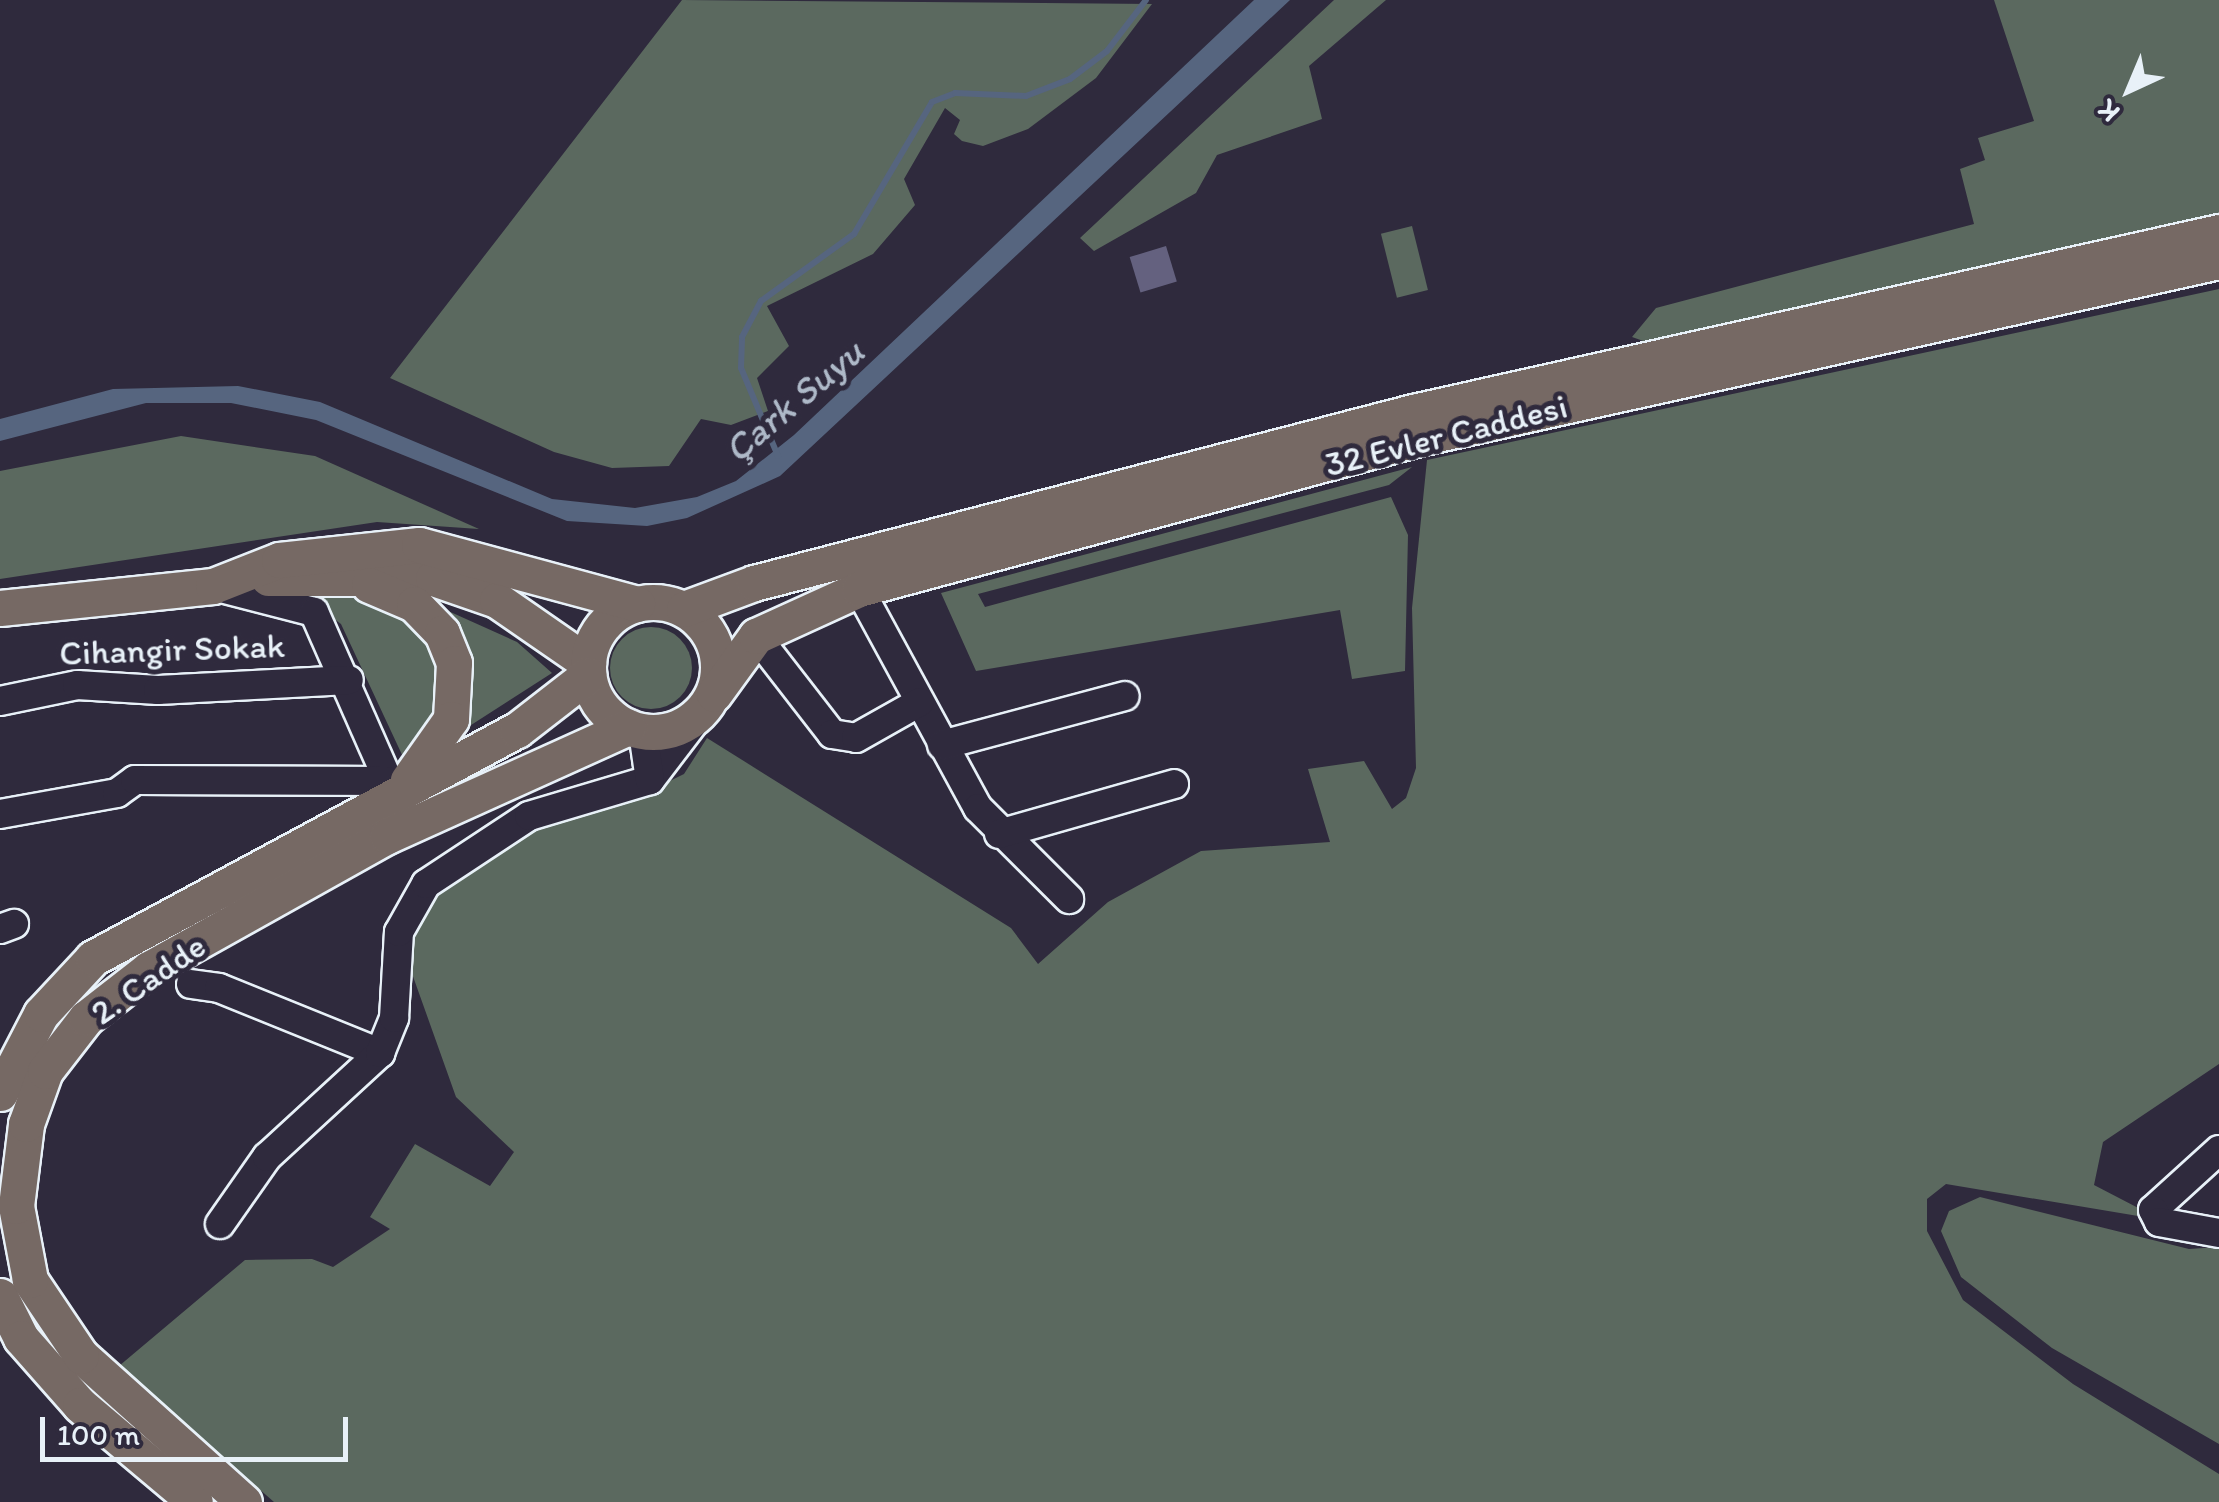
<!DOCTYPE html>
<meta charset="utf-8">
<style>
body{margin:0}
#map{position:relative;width:2219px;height:1502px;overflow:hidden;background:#2f2a3d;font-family:Itim,sans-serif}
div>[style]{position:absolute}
.green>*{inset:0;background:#5b695f;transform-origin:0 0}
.round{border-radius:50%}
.water>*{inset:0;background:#56657f}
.stream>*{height:6px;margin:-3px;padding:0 3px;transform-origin:3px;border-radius:3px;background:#56657f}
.building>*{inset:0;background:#64617f;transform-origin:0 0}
.roads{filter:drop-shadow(2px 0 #e8f1f8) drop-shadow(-2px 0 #e8f1f8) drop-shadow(0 2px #e8f1f8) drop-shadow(0 -2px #e8f1f8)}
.minor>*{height:28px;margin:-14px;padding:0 14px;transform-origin:14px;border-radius:14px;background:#2f2a3d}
.major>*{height:35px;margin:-17.5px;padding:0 17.5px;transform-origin:17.5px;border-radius:17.5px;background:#766964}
.major>.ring{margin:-17.5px;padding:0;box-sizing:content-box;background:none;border:35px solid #766964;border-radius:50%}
span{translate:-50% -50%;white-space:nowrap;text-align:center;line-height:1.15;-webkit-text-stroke:10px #2f2a3d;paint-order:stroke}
.street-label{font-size:35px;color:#e8f1f8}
.water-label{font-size:38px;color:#aeb9c8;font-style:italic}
.north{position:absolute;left:2079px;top:40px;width:100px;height:100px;-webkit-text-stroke:8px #2f2a3d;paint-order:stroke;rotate:224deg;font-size:28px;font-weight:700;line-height:40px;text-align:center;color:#e8f1f8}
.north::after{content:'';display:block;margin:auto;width:35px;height:45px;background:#e8f1f8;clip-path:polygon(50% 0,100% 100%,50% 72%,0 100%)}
.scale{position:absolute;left:40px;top:1417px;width:308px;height:45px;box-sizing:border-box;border:5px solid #e8f1f8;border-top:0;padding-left:12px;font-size:30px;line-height:35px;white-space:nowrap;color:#e8f1f8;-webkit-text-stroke:8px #2f2a3d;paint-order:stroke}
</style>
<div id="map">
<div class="green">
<i style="clip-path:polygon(682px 0,1152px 4px,1096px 78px,1028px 129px,983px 146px,962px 141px,954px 134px,960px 120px,945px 108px,904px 179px,915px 205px,873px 254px,767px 306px,789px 346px,757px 378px,768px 411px,731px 425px,701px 419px,669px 466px,612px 468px,554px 452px,390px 378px)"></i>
<i style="clip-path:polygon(1334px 0,1386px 0,1309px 66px,1322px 119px,1217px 155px,1196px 193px,1094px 251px,1080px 238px)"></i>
<i style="clip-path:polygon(1994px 0,2219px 0,2219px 219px,1649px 343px,1632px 337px,1656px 308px,1974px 224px,1960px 169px,1985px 160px,1978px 138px,2034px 121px)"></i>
<i style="left:1412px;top:226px;width:66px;height:32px;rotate:76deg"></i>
<i style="clip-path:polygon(2219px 289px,2219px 1064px,2103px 1142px,2094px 1185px,2146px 1212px,2138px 1216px,1946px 1184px,1927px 1199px,1927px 1231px,1963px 1300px,2073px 1384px,2219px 1474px,2219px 1502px,274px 1502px,119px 1366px,245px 1260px,312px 1259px,333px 1267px,390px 1229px,370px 1217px,415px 1144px,490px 1186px,514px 1152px,456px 1097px,410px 968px,416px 929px,452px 871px,549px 821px,635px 798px,684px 774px,707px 738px,1011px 928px,1038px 964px,1108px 902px,1201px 851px,1330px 842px,1308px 769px,1364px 761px,1392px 809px,1406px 798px,1416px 768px,1412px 608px,1427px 460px)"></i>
<i style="clip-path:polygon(181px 436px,315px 456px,479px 529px,377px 522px,0 579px,0 471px)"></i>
<i style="clip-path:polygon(1412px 467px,1389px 485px,978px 594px,985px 607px,1391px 497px,1408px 535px,1405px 671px,1352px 679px,1340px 610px,976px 671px,941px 593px)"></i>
<i style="clip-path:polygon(371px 597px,427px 631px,447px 694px,404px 759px,341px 624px,306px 598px)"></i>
<i style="clip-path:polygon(446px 610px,517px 642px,552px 673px,468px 727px,473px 672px)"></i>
<i class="round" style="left:610px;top:627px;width:82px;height:82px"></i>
<i style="clip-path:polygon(1980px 1197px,2189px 1249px,2219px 1247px,2219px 1444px,2052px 1348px,1961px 1277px,1941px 1231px,1949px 1211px)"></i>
</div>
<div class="water">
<i style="clip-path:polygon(1254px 0,1290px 0,780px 476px,687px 518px,647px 526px,567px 521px,316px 420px,231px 403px,146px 403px,0 441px,0 419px,113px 389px,238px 386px,320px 402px,552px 499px,635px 508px,697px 497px,736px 481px,794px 435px)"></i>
</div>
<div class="stream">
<i style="left:778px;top:456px;width:95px;rotate:-112.8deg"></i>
<i style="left:741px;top:368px;width:31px;rotate:-88deg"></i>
<i style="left:742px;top:337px;width:41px;rotate:-62.2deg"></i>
<i style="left:761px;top:301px;width:115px;rotate:-35.8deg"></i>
<i style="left:854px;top:234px;width:153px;rotate:-59.4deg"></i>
<i style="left:932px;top:102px;width:25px;rotate:-21deg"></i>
<i style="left:955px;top:93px;width:71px;rotate:2.4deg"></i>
<i style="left:1026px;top:96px;width:47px;rotate:-21.1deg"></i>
<i style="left:1070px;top:79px;width:46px;rotate:-37.1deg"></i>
<i style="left:1107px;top:51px;width:64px;rotate:-52.6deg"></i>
</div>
<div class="building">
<i style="left:1166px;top:246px;width:37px;height:38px;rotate:73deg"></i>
</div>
<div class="roads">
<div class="minor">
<i style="left:213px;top:586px;width:104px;rotate:14.4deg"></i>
<i style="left:314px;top:612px;width:196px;rotate:66.2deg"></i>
<i style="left:859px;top:589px;width:249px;rotate:61.5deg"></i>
<i style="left:978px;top:808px;width:129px;rotate:45deg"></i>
<i style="left:756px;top:636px;width:124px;rotate:52.2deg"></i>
<i style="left:832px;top:734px;width:24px;rotate:9deg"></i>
<i style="left:856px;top:738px;width:73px;rotate:-29.4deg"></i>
<i style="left:0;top:701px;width:79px;rotate:-11.7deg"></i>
<i style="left:77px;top:685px;width:81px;rotate:3.5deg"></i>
<i style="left:158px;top:690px;width:191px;rotate:-3deg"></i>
<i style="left:942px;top:745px;width:189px;rotate:-15deg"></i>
<i style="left:650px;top:780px;width:86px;rotate:-52.6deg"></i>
<i style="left:0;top:814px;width:119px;rotate:-10.2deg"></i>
<i style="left:117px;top:793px;width:22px;rotate:-36deg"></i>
<i style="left:135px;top:780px;width:252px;rotate:0.2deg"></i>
<i style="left:999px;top:834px;width:182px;rotate:-15.9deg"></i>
<i style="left:0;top:929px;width:15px;rotate:-20deg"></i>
<i style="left:191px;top:984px;width:28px;rotate:8deg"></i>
<i style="left:219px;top:988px;width:174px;rotate:22deg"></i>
<i style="left:2219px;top:1150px;width:89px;rotate:137.7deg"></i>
<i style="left:2153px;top:1210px;width:13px;rotate:63deg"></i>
<i style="left:2159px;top:1222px;width:61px;rotate:10.4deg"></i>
<i style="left:220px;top:1224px;width:82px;rotate:-55deg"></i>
<i style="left:267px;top:1157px;width:154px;rotate:-42.6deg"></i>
<i style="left:380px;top:1053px;width:38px;rotate:-68deg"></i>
<i style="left:394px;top:1018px;width:86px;rotate:-86.7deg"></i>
<i style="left:399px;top:932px;width:55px;rotate:-60.6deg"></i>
<i style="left:426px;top:884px;width:123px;rotate:-33.4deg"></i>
<i style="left:529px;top:816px;width:126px;rotate:-16.6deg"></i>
<i style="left:650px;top:780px;width:49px;rotate:-98.3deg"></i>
</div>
<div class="major">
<i style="left:268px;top:578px;width:165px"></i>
<i style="left:433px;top:578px;width:68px;rotate:19deg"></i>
<i style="left:497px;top:600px;width:111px;rotate:34.7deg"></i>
<i style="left:369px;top:585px;width:49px;rotate:22.9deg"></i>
<i style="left:414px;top:604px;width:40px;rotate:46deg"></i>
<i style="left:442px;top:633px;width:32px;rotate:68deg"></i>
<i style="left:454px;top:663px;width:56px;rotate:93.1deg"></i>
<i style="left:451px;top:719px;width:75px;rotate:125.2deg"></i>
<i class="ring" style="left:588px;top:602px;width:95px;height:95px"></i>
<i style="left:0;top:608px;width:214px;rotate:-5.9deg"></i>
<i style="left:213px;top:586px;width:71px;rotate:-21.5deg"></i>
<i style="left:279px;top:560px;width:141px;rotate:-6.1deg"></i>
<i style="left:419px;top:545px;width:226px;rotate:15.1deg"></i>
<i style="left:684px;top:609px;width:75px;rotate:-20.4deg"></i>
<i style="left:754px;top:583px;width:681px;rotate:-14.55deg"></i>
<i style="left:1413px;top:412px;width:826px;rotate:-12.59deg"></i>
<i style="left:714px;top:694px;width:72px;rotate:-54.1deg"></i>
<i style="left:756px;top:636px;width:113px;rotate:-24.5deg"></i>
<i style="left:859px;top:589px;width:580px;rotate:-15.09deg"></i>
<i style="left:1419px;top:438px;width:819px;rotate:-12.48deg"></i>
<i style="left:0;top:1093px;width:89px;rotate:-62.6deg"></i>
<i style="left:41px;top:1014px;width:76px;rotate:-47.1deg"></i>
<i style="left:93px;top:958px;width:481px;rotate:-28.3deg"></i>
<i style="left:517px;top:730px;width:90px;rotate:-37.8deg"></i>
<i style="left:0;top:1296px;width:47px;rotate:63.4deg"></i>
<i style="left:21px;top:1338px;width:89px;rotate:48.6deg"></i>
<i style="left:80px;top:1405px;width:150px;rotate:40.1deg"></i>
<i style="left:244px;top:1502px;width:219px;rotate:-138.1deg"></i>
<i style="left:81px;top:1356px;width:92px;rotate:-123.9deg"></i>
<i style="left:30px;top:1280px;width:75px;rotate:-100.7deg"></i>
<i style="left:16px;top:1206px;width:83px;rotate:-83deg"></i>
<i style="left:26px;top:1124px;width:56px;rotate:-70.3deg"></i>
<i style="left:45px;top:1071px;width:67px;rotate:-52.3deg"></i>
<i style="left:86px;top:1018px;width:80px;rotate:-37.9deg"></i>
<i style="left:149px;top:969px;width:273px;rotate:-29.2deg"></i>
<i style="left:387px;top:836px;width:265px;rotate:-24.3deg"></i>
</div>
</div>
<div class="street-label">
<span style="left:1446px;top:435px;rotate:-14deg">32 Evler Caddesi</span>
<span style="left:172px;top:649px;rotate:-2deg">Cihangir Sokak</span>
<span style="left:148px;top:979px;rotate:-35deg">2. Cadde</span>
</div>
<div class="water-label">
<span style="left:794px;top:401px;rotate:-40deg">Çark Suyu</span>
</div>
<div class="north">K</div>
<div class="scale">100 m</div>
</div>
